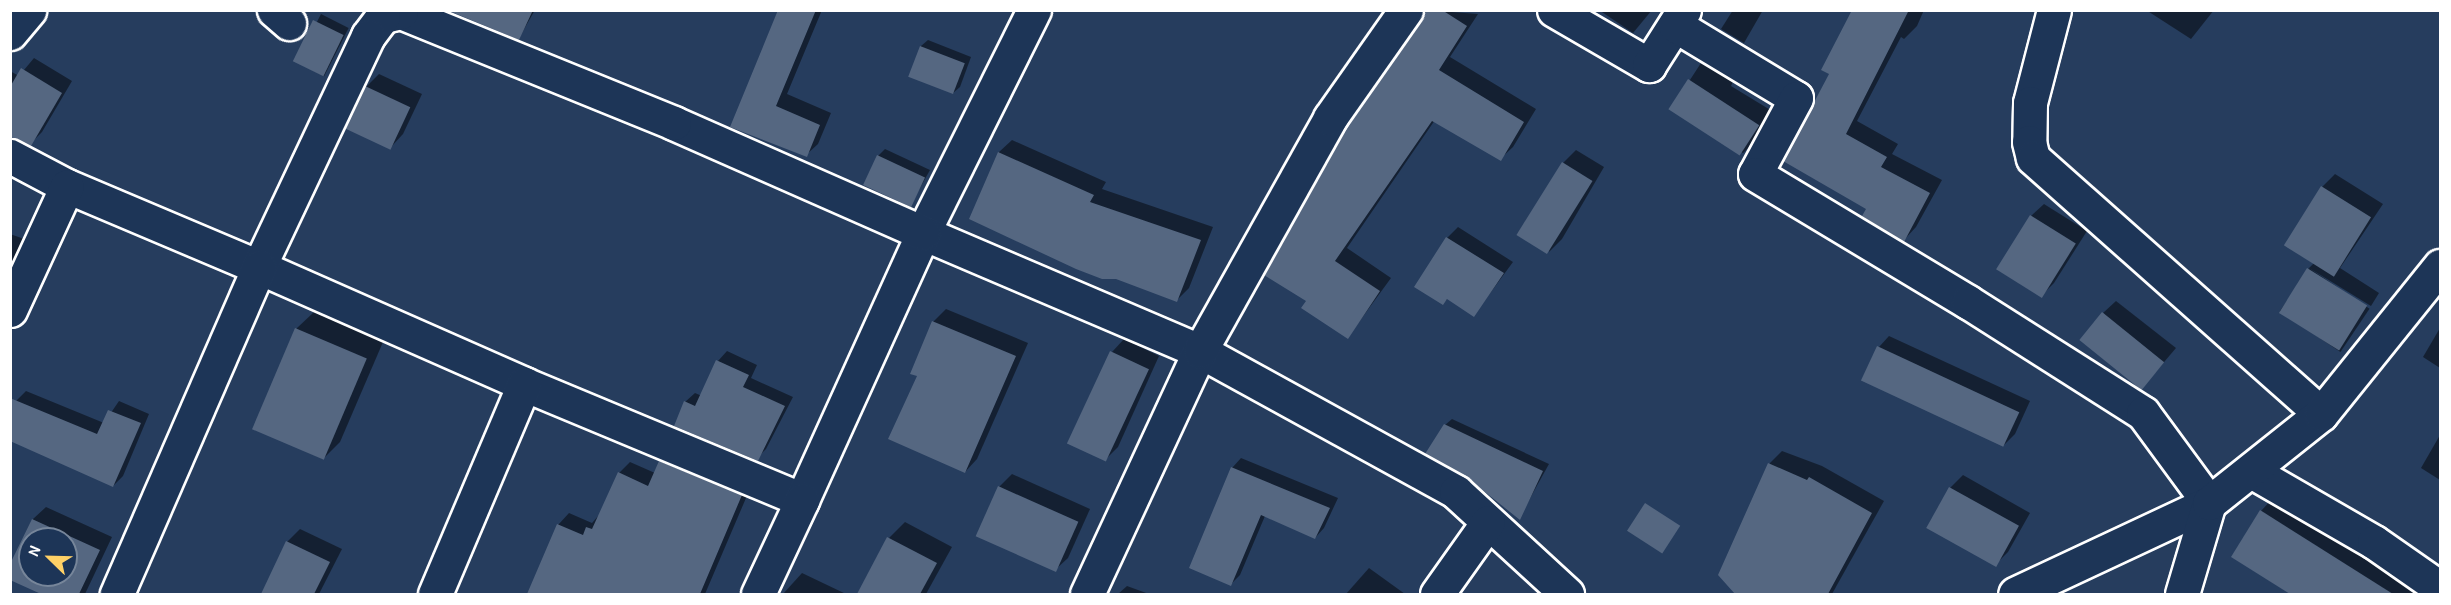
<!DOCTYPE html>
<style>
body{margin:0}
#map{position:relative;width:2451px;height:605px;overflow:hidden;background:#263d5e;font-family:"Patrick Hand",sans-serif}
div>[style]{position:absolute}
.shadow>*{inset:0;background:#0007;transform-origin:0 0}
.building>*{inset:0;background:#556781;transform-origin:0 0}
.roads{filter:drop-shadow(2px 0 #fff) drop-shadow(-2px 0 #fff) drop-shadow(0 2px #fff) drop-shadow(0 -2px #fff)}
.street>*{height:33px;margin:-16.5px;padding:0 16.5px;transform-origin:16.5px;border-radius:16.5px;background:#1d3557}
span{translate:-50% -50%;white-space:nowrap;text-align:center;line-height:1.15;-webkit-text-stroke:4.5px #1d3557;paint-order:stroke}
.frame{position:absolute;inset:0;border:12px solid #fff;pointer-events:none}
.north{position:absolute;left:18px;top:527px;width:60px;height:60px;box-sizing:border-box;background:#1d3557;border:2px solid #77869a;border-radius:50%;rotate:293deg;font-size:16px;font-weight:700;line-height:24px;text-align:center;color:#fff}
.north::after{content:'';display:block;margin:auto;width:21px;height:27px;background:#ffd166;clip-path:polygon(50% 0,100% 100%,50% 72%,0 100%)}
</style>
<div id="map">
<div class="shadow">
<i style="clip-path:polygon(494px 10px,535px 10px,519px 38px)"></i>
<i style="clip-path:polygon(780px 10px,822px 10px,787px 94px,831px 113px,818px 144px,806px 155px,732px 126px)"></i>
<i style="clip-path:polygon(1426px 10px,1478px 14px,1450px 57px,1536px 109px,1513px 147px,1500px 159px,1435px 120px,1347px 248px,1391px 278px,1348px 337px,1308px 301px,1347px 129px)"></i>
<i style="clip-path:polygon(1599px 10px,1652px 10px,1633px 33px)"></i>
<i style="clip-path:polygon(1733px 10px,1763px 10px,1744px 43px,1721px 29px)"></i>
<i style="clip-path:polygon(1849px 10px,1924px 10px,1917px 26px,1904px 39px,1901px 37px,1857px 121px,1898px 144px,1892px 154px,1942px 180px,1916px 227px,1904px 240px,1868px 208px,1785px 161px,1831px 73px,1852px 12px)"></i>
<i style="clip-path:polygon(2146px 10px,2214px 10px,2191px 39px)"></i>
<i style="left:321px;top:14px;width:31px;height:54px;rotate:27deg"></i>
<i style="clip-path:polygon(928px 40px,971px 57px,960px 87px,953px 93px,910px 76px,921px 46px)"></i>
<i style="clip-path:polygon(1713px 50px,1740px 66px,1731px 86px,1772px 111px,1755px 141px,1743px 153px,1671px 109px,1701px 63px)"></i>
<i style="clip-path:polygon(34px 58px,72px 81px,42px 132px,30px 144px,10px 138px,10px 71px,19px 76px)"></i>
<i style="clip-path:polygon(379px 74px,422px 94px,403px 134px,391px 147px,366px 87px)"></i>
<i style="clip-path:polygon(1012px 140px,1106px 182px,1102px 189px,1213px 227px,1189px 288px,1176px 301px,971px 218px,999px 152px)"></i>
<i style="clip-path:polygon(885px 149px,930px 170px,911px 204px,878px 156px)"></i>
<i style="clip-path:polygon(1576px 150px,1604px 167px,1562px 239px,1549px 252px,1563px 163px)"></i>
<i style="clip-path:polygon(2335px 174px,2383px 204px,2340px 268px,2379px 293px,2371px 306px,2309px 268px,2315px 262px,2322px 187px)"></i>
<i style="clip-path:polygon(2044px 204px,2087px 231px,2054px 283px,2041px 296px,2031px 216px)"></i>
<i style="clip-path:polygon(1458px 227px,1513px 262px,1474px 315px,1448px 298px,1443px 303px,1447px 238px)"></i>
<i style="clip-path:polygon(10px 234px,27px 240px,10px 275px)"></i>
<i style="left:2309px;top:268px;width:73px;height:52px;rotate:34deg"></i>
<i style="clip-path:polygon(2116px 301px,2176px 348px,2142px 388px,2103px 313px)"></i>
<i style="clip-path:polygon(946px 309px,1028px 343px,977px 459px,965px 472px,919px 376px,933px 322px)"></i>
<i style="clip-path:polygon(314px 312px,383px 342px,340px 442px,323px 459px,254px 428px,297px 328px)"></i>
<i style="clip-path:polygon(2440px 328px,2440px 368px,2423px 357px)"></i>
<i style="clip-path:polygon(1889px 336px,2030px 401px,2015px 434px,2004px 445px,1864px 381px,1879px 347px)"></i>
<i style="clip-path:polygon(1124px 339px,1159px 356px,1118px 447px,1105px 460px,1069px 442px,1112px 352px)"></i>
<i style="clip-path:polygon(727px 351px,757px 365px,751px 378px,793px 397px,766px 449px,756px 459px,685px 402px,695px 393px,702px 396px,718px 361px)"></i>
<i style="clip-path:polygon(26px 391px,104px 423px,119px 401px,149px 414px,123px 476px,113px 486px,16px 401px)"></i>
<i style="clip-path:polygon(1452px 419px,1549px 464px,1519px 518px,1445px 425px)"></i>
<i style="clip-path:polygon(2440px 435px,2440px 480px,2421px 468px)"></i>
<i style="clip-path:polygon(672px 450px,752px 484px,705px 594px,626px 594px,608px 587px,604px 594px,528px 594px,558px 525px,569px 513px,592px 523px,599px 515px,619px 473px,630px 462px,655px 473px)"></i>
<i style="clip-path:polygon(1782px 451px,1822px 466px,1884px 501px,1832px 594px,1737px 594px,1720px 575px,1770px 463px)"></i>
<i style="clip-path:polygon(1241px 458px,1338px 498px,1324px 528px,1315px 538px,1265px 516px,1240px 575px,1231px 584px,1232px 468px)"></i>
<i style="clip-path:polygon(1012px 474px,1090px 509px,1068px 558px,1055px 570px,999px 487px)"></i>
<i style="clip-path:polygon(1963px 475px,2030px 513px,2008px 552px,1995px 565px,1950px 488px)"></i>
<i style="clip-path:polygon(2273px 498px,2379px 565px,2429px 594px,2292px 594px,2233px 556px,2261px 511px)"></i>
<i style="clip-path:polygon(evenodd,46px 507px,112px 537px,85px 594px,45px 594px,10px 579px,33px 519px,46px 507px,30px 539px,66px 539px,66px 575px,30px 575px,30px 539px)"></i>
<i style="clip-path:polygon(905px 522px,952px 547px,926px 594px,859px 594px,889px 538px)"></i>
<i style="clip-path:polygon(300px 529px,342px 549px,319px 594px,263px 594px,287px 542px)"></i>
<i style="clip-path:polygon(1369px 568px,1405px 594px,1346px 594px)"></i>
<i style="clip-path:polygon(802px 573px,846px 594px,783px 594px)"></i>
<i style="clip-path:polygon(1127px 586px,1149px 594px,1118px 594px)"></i>
</div>
<div class="building">
<i style="clip-path:polygon(447px 10px,533px 10px,519px 40px)"></i>
<i style="clip-path:polygon(778px 10px,816px 10px,776px 106px,820px 125px,807px 157px,730px 127px)"></i>
<i style="clip-path:polygon(1425px 10px,1442px 10px,1467px 26px,1439px 70px,1524px 122px,1501px 161px,1432px 121px,1335px 261px,1380px 291px,1348px 339px,1301px 308px,1306px 301px,1264px 275px,1346px 128px,1421px 21px)"></i>
<i style="clip-path:polygon(1852px 10px,1909px 10px,1846px 134px,1887px 157px,1881px 167px,1930px 193px,1904px 242px,1862px 216px,1866px 209px,1783px 161px,1829px 74px,1821px 70px)"></i>
<i style="left:313px;top:20px;width:34px;height:46px;rotate:26deg"></i>
<i style="left:920px;top:46px;width:48px;height:33px;rotate:21deg"></i>
<i style="clip-path:polygon(21px 68px,62px 93px,31px 146px,10px 137px,10px 87px)"></i>
<i style="left:1688px;top:79px;width:85px;height:36px;rotate:33deg"></i>
<i style="left:365px;top:86px;width:50px;height:47px;rotate:25deg"></i>
<i style="clip-path:polygon(998px 152px,1094px 195px,1090px 202px,1201px 240px,1177px 302px,1116px 279px,1102px 279px,1076px 269px,969px 219px)"></i>
<i style="left:877px;top:155px;width:53px;height:33px;rotate:25deg"></i>
<i style="left:1562px;top:162px;width:36px;height:86px;rotate:32deg"></i>
<i style="left:2321px;top:186px;width:59px;height:70px;rotate:32deg"></i>
<i style="left:2030px;top:215px;width:54px;height:64px;rotate:32deg"></i>
<i style="clip-path:polygon(1446px 237px,1504px 273px,1474px 317px,1447px 299px,1443px 305px,1414px 287px)"></i>
<i style="left:2307px;top:268px;width:71px;height:53px;rotate:32deg"></i>
<i style="left:2102px;top:312px;width:80px;height:36px;rotate:39deg"></i>
<i style="clip-path:polygon(932px 321px,1016px 356px,965px 473px,888px 439px,917px 376px,910px 374px)"></i>
<i style="left:295px;top:328px;width:78px;height:110px;rotate:23deg"></i>
<i style="left:1877px;top:346px;width:157px;height:38px;rotate:25deg"></i>
<i style="left:1110px;top:351px;width:43px;height:102px;rotate:25deg"></i>
<i style="clip-path:polygon(716px 360px,749px 375px,743px 387px,785px 406px,758px 461px,674px 426px,684px 401px,695px 406px)"></i>
<i style="clip-path:polygon(10px 398px,97px 434px,108px 410px,141px 423px,113px 487px,10px 441px)"></i>
<i style="clip-path:polygon(1444px 424px,1543px 471px,1520px 520px,1465px 476px,1425px 454px)"></i>
<i style="clip-path:polygon(659px 461px,742px 495px,700px 594px,527px 594px,557px 524px,583px 535px,586px 527px,592px 529px,618px 472px,648px 486px)"></i>
<i style="clip-path:polygon(1768px 463px,1807px 480px,1809px 477px,1872px 513px,1828px 594px,1735px 594px,1718px 575px)"></i>
<i style="clip-path:polygon(1231px 467px,1330px 508px,1315px 539px,1261px 515px,1231px 586px,1189px 568px)"></i>
<i style="left:998px;top:486px;width:88px;height:55px;rotate:24deg"></i>
<i style="left:1949px;top:487px;width:80px;height:47px;rotate:29deg"></i>
<i style="left:1645px;top:503px;width:42px;height:33px;rotate:33deg"></i>
<i style="clip-path:polygon(2260px 510px,2393px 594px,2290px 594px,2231px 557px)"></i>
<i style="clip-path:polygon(evenodd,32px 519px,100px 550px,79px 594px,41px 594px,10px 580px,10px 564px,32px 519px,30px 539px,66px 539px,66px 575px,30px 575px,30px 539px)"></i>
<i style="clip-path:polygon(887px 537px,937px 563px,920px 594px,857px 594px)"></i>
<i style="clip-path:polygon(286px 541px,330px 562px,314px 594px,261px 594px)"></i>
</div>
<div class="roads">
<div class="street">
<i style="left:274px;top:10px;width:20px;rotate:41deg"></i>
<i style="left:1034px;top:10px;width:249px;rotate:116.5deg"></i>
<i style="left:923px;top:233px;width:301px;rotate:23.1deg"></i>
<i style="left:1200px;top:351px;width:292px;rotate:28.8deg"></i>
<i style="left:1456px;top:492px;width:151px;rotate:42.6deg"></i>
<i style="left:1554px;top:10px;width:110px;rotate:30.1deg"></i>
<i style="left:1649px;top:65px;width:65px;rotate:-57.5deg"></i>
<i style="left:2054px;top:10px;width:96px;rotate:104.5deg"></i>
<i style="left:2030px;top:103px;width:39px;rotate:91deg"></i>
<i style="left:2029px;top:142px;width:16px;rotate:76deg"></i>
<i style="left:2033px;top:158px;width:385px;rotate:41.6deg"></i>
<i style="left:1675px;top:25px;width:141px;rotate:31.1deg"></i>
<i style="left:1796px;top:98px;width:86px;rotate:118.3deg"></i>
<i style="left:1755px;top:174px;width:249px;rotate:31deg"></i>
<i style="left:1968px;top:302px;width:207px;rotate:32.4deg"></i>
<i style="left:2143px;top:413px;width:112px;rotate:53.7deg"></i>
<i style="left:2209px;top:503px;width:214px;rotate:154.9deg"></i>
<i style="left:10px;top:33px;width:30px;rotate:-50deg"></i>
<i style="left:10px;top:156px;width:64px;rotate:27.8deg"></i>
<i style="left:67px;top:186px;width:208px;rotate:22.9deg"></i>
<i style="left:259px;top:267px;width:290px;rotate:23.8deg"></i>
<i style="left:524px;top:384px;width:301px;rotate:22.6deg"></i>
<i style="left:802px;top:500px;width:293px;rotate:-65.6deg"></i>
<i style="left:923px;top:233px;width:272px;rotate:-156.2deg"></i>
<i style="left:674px;top:123px;width:295px;rotate:-157.9deg"></i>
<i style="left:401px;top:12px;width:18px;rotate:167deg"></i>
<i style="left:383px;top:16px;width:25px;rotate:127deg"></i>
<i style="left:368px;top:36px;width:255px;rotate:115.3deg"></i>
<i style="left:259px;top:267px;width:357px;rotate:113.5deg"></i>
<i style="left:10px;top:310px;width:136px;rotate:-65.3deg"></i>
<i style="left:2251px;top:471px;width:142px;rotate:30deg"></i>
<i style="left:2374px;top:542px;width:80px;rotate:34.9deg"></i>
<i style="left:435px;top:594px;width:228px;rotate:-67deg"></i>
<i style="left:758px;top:594px;width:104px;rotate:-64.9deg"></i>
<i style="left:1087px;top:594px;width:268px;rotate:-65.1deg"></i>
<i style="left:1200px;top:351px;width:267px;rotate:-60.8deg"></i>
<i style="left:1330px;top:118px;width:132px;rotate:-54.9deg"></i>
<i style="left:1437px;top:594px;width:88px;rotate:-54.7deg"></i>
<i style="left:2182px;top:594px;width:95px;rotate:-73.5deg"></i>
<i style="left:2209px;top:503px;width:143px;rotate:-38.5deg"></i>
<i style="left:2321px;top:414px;width:190px;rotate:-51.2deg"></i>
</div>
</div>
<div class="frame"></div>
<div class="north">N</div>
</div>
